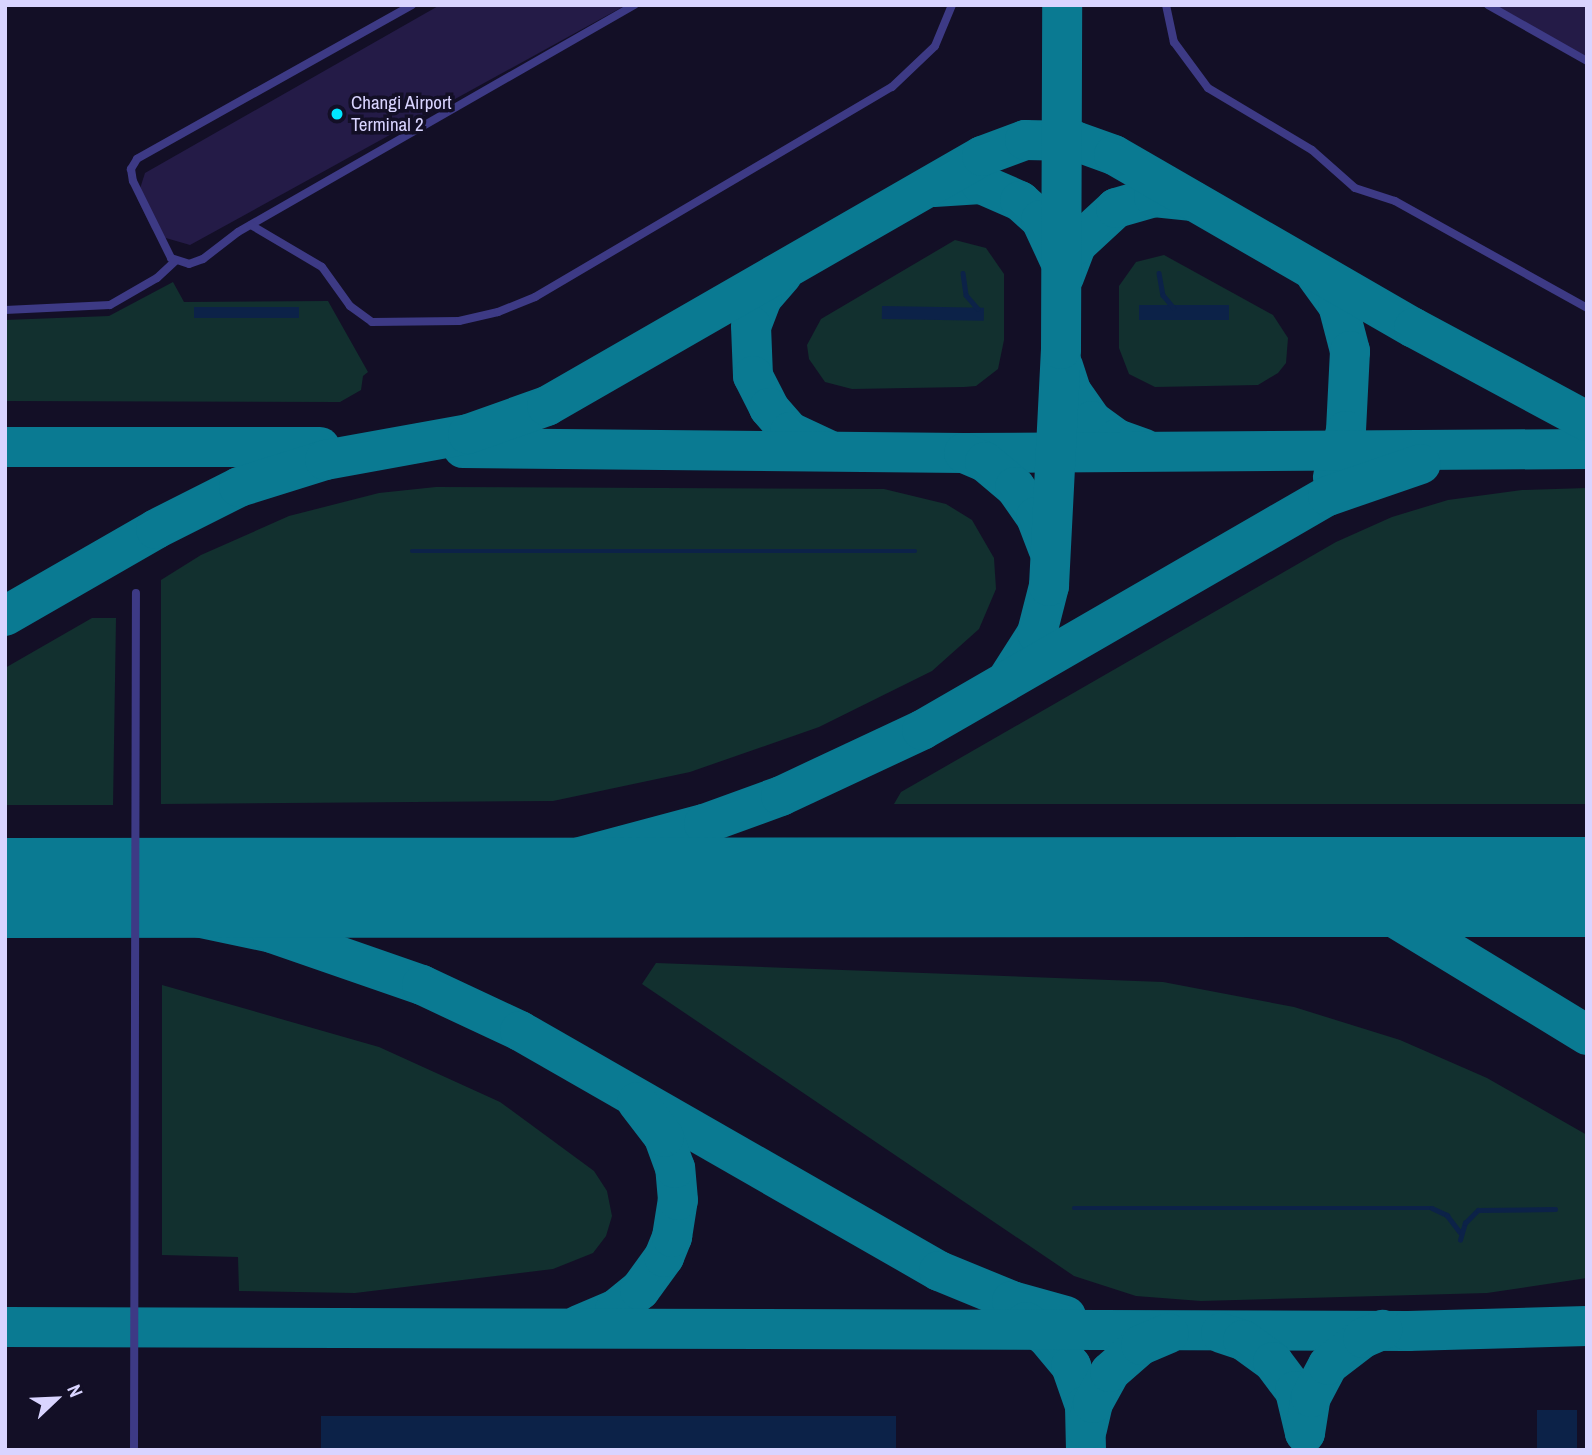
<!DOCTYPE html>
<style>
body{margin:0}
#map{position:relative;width:1592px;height:1455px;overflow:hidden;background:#130f26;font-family:"Archivo Narrow",sans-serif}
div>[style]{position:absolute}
.green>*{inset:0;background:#12302f}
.water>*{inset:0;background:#0c2248;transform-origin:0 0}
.stream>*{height:4.5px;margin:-2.25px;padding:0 2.25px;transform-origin:2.25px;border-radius:2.25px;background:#0c2248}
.taxiway>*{height:40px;margin:-20px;padding:0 20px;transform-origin:20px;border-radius:20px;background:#0a7a92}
.runway>*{height:100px;margin:-50px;padding:0 50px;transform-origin:50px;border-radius:50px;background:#0a7a92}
.building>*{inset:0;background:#241b47}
.service>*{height:8px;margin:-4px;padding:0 4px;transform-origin:4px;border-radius:4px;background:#3d3a85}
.dots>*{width:19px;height:19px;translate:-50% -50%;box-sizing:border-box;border:4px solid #130f26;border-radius:50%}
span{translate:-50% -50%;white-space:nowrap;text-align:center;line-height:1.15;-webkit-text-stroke:7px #130f26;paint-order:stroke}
.poi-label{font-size:19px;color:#d9d4ff}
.left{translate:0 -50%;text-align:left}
.frame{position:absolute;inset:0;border:7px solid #d9d4ff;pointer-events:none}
.north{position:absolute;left:21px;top:1364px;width:70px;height:70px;-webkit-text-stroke:5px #130f26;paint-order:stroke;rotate:67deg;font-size:19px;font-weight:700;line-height:28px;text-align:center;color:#d9d4ff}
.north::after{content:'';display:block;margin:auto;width:24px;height:32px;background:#d9d4ff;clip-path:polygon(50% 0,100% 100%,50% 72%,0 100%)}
</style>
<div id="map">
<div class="green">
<i style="clip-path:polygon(955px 240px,986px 248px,1004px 274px,1004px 340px,998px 369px,976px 386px,964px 387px,852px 389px,825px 382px,809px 359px,807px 345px,821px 319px)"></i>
<i style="clip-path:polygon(1164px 255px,1273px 315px,1288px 338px,1286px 363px,1278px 373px,1258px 385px,1155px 387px,1129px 374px,1119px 348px,1119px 286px,1136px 262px)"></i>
<i style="clip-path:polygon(evenodd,173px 282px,184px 302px,328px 301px,368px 372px,363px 376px,361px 390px,340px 402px,5px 401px,5px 320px,109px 316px,173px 282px,298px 307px,298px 318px,194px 318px,194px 308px,298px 307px)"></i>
<i style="clip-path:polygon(436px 487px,884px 489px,946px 504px,972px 520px,994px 558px,996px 589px,979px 629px,932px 671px,819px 727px,690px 772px,553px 801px,161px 804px,161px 580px,201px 555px,289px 516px,379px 493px)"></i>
<i style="clip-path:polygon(1587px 488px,1587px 804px,894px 804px,901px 792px,1336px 542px,1392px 517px,1448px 500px,1522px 490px)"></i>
<i style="clip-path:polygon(92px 618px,116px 618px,113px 805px,5px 805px,5px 668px)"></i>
<i style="clip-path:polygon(656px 963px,1163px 982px,1294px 1007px,1400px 1040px,1487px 1078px,1587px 1135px,1587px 1278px,1487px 1293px,1201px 1301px,1136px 1296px,1074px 1276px,642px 984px)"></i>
<i style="clip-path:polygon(162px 985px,379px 1047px,500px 1102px,594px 1171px,607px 1191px,612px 1216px,606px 1236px,593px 1253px,553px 1269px,355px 1293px,239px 1291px,238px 1257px,162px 1255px)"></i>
</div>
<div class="water">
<i style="left:1139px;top:305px;width:90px;height:15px"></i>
<i style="left:882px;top:306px;width:102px;height:13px;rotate:1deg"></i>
<i style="left:299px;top:307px;width:11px;height:105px;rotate:90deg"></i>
<i style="left:1537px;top:1410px;width:40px;height:40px"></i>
<i style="left:321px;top:1416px;width:575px;height:34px"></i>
</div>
<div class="stream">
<i style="left:963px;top:273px;width:22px;rotate:82deg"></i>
<i style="left:966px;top:295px;width:18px;rotate:49deg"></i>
<i style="left:1159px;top:273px;width:22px;rotate:80deg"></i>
<i style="left:1163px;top:295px;width:16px;rotate:50deg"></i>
<i style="left:412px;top:551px;width:503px"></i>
<i style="left:1074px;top:1208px;width:358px"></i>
<i style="left:1432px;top:1208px;width:17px;rotate:25deg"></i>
<i style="left:1447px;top:1215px;width:21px;rotate:53deg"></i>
<i style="left:1460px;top:1240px;width:18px;rotate:-74deg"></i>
<i style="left:1465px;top:1223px;width:18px;rotate:-45deg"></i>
<i style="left:1478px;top:1210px;width:77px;rotate:-0.7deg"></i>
</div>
<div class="taxiway">
<i style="left:934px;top:187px;width:47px;rotate:-3.7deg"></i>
<i style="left:981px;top:184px;width:43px;rotate:23.6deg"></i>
<i style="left:1020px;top:201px;width:28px;rotate:42deg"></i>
<i style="left:1041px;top:220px;width:43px;rotate:65.2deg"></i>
<i style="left:782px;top:275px;width:30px;rotate:131deg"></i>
<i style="left:762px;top:298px;width:30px;rotate:111deg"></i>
<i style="left:751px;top:326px;width:50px;rotate:87.7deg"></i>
<i style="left:753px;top:376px;width:36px;rotate:63deg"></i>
<i style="left:769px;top:408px;width:32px;rotate:49deg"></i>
<i style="left:790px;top:432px;width:43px;rotate:24.8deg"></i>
<i style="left:1316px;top:275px;width:37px;rotate:54deg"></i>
<i style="left:1338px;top:305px;width:48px;rotate:75.4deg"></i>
<i style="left:1350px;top:351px;width:80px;rotate:92.9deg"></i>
<i style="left:1346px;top:431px;width:48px;rotate:105.8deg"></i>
<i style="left:1064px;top:277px;width:34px;rotate:-69deg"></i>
<i style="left:1076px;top:245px;width:54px;rotate:-42.8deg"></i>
<i style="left:1116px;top:208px;width:40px;rotate:-16deg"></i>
<i style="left:1154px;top:197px;width:39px;rotate:6deg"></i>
<i style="left:1063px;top:366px;width:26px;rotate:72deg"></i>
<i style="left:1071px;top:391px;width:37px;rotate:55deg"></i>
<i style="left:1092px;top:421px;width:31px;rotate:36deg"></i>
<i style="left:1117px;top:439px;width:29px;rotate:20deg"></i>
<i style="left:5px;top:447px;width:315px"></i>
<i style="left:463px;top:448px;width:501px;rotate:0.57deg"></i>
<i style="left:964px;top:453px;width:623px;rotate:-0.37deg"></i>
<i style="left:964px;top:453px;width:23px;rotate:23deg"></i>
<i style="left:985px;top:462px;width:39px;rotate:40deg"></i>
<i style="left:1015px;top:487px;width:37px;rotate:55deg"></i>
<i style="left:1036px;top:517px;width:34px;rotate:69deg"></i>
<i style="left:5px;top:616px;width:174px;rotate:-29.9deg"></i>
<i style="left:156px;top:529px;width:93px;rotate:-26.8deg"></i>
<i style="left:239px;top:487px;width:90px;rotate:-17.4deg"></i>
<i style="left:325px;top:460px;width:145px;rotate:-10.3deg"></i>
<i style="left:468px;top:434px;width:84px;rotate:-19.5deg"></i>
<i style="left:547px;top:406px;width:502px;rotate:-29.89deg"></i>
<i style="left:982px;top:156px;width:46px;rotate:-20.4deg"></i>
<i style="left:1025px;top:140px;width:50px;rotate:1.1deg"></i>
<i style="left:1075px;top:141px;width:41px;rotate:19.7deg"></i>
<i style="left:1114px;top:155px;width:346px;rotate:30deg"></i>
<i style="left:1414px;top:328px;width:196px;rotate:28.3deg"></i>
<i style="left:1009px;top:677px;width:52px;rotate:-57.5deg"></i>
<i style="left:1037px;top:633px;width:49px;rotate:-75.7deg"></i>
<i style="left:1049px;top:586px;width:237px;rotate:-87.1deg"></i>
<i style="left:1061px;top:349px;width:344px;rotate:-89.8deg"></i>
<i style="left:349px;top:887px;width:213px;rotate:-6.7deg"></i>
<i style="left:561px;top:862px;width:148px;rotate:-14.9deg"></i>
<i style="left:704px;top:824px;width:82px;rotate:-20deg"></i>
<i style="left:781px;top:796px;width:156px;rotate:-25.1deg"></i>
<i style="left:922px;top:730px;width:469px;rotate:-30deg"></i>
<i style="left:1328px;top:496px;width:98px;rotate:-19deg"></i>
<i style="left:1344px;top:887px;width:285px;rotate:31.3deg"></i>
<i style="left:59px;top:888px;width:218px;rotate:11.9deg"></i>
<i style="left:272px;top:933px;width:159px;rotate:19.1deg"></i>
<i style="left:422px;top:985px;width:108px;rotate:25.1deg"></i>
<i style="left:520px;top:1031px;width:483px;rotate:29.8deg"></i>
<i style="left:939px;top:1271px;width:79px;rotate:22.3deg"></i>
<i style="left:1012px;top:1301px;width:56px;rotate:15.5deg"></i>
<i style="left:1026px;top:1322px;width:24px;rotate:35deg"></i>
<i style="left:1046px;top:1336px;width:39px;rotate:50deg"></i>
<i style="left:1071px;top:1366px;width:42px;rotate:70.7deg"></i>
<i style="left:1085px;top:1406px;width:44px;rotate:88.7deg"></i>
<i style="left:579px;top:1325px;width:39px;rotate:-23deg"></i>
<i style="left:615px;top:1310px;width:32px;rotate:-39deg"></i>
<i style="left:640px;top:1290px;width:41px;rotate:-54deg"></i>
<i style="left:664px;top:1257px;width:22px;rotate:-68deg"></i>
<i style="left:672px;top:1237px;width:37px;rotate:-81deg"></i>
<i style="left:678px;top:1200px;width:32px;rotate:-95deg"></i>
<i style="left:675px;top:1168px;width:33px;rotate:-110deg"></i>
<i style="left:664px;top:1137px;width:44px;rotate:-127.6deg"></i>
<i style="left:5px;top:1327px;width:1403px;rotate:0.16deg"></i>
<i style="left:1408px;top:1331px;width:179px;rotate:-1.6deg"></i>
<i style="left:1221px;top:1333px;width:23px;rotate:18deg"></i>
<i style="left:1243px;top:1340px;width:37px;rotate:36deg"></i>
<i style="left:1273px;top:1362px;width:36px;rotate:53deg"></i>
<i style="left:1295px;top:1391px;width:43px;rotate:76.6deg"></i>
<i style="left:1087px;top:1429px;width:27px;rotate:-77deg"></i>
<i style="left:1093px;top:1403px;width:35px;rotate:-61deg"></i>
<i style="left:1110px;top:1372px;width:41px;rotate:-41.1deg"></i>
<i style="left:1141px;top:1345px;width:30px;rotate:-23deg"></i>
<i style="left:1305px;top:1433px;width:36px;rotate:-81deg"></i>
<i style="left:1311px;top:1397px;width:36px;rotate:-62deg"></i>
<i style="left:1328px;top:1365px;width:44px;rotate:-37.6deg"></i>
<i style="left:1363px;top:1338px;width:21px;rotate:-23deg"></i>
</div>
<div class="runway">
<i style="left:5px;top:888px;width:1582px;rotate:-0.04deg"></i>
</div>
<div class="building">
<i style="clip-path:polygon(440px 5px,626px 5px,190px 245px,159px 236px,152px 229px,137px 198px,145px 173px)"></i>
<i style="clip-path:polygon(1493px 5px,1587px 5px,1587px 61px)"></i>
</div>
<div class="service">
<i style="left:412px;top:5px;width:315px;rotate:150.8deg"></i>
<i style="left:137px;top:159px;width:12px;rotate:121deg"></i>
<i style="left:131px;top:169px;width:12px;rotate:81deg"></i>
<i style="left:133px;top:181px;width:86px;rotate:63.7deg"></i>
<i style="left:171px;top:258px;width:19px;rotate:18deg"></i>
<i style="left:189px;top:264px;width:15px;rotate:-20deg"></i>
<i style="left:203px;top:259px;width:44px;rotate:-37.6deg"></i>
<i style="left:238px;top:232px;width:457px;rotate:-29.8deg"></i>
<i style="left:1166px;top:5px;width:38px;rotate:78deg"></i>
<i style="left:1174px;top:42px;width:57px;rotate:53.5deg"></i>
<i style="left:1208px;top:88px;width:121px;rotate:30.8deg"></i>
<i style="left:1312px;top:150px;width:57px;rotate:41.5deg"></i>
<i style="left:1355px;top:188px;width:42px;rotate:18deg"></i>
<i style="left:1395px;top:201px;width:220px;rotate:29.1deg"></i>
<i style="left:1488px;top:5px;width:114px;rotate:29.5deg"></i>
<i style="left:251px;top:225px;width:82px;rotate:30.6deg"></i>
<i style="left:322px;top:267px;width:48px;rotate:54.3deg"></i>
<i style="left:350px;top:306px;width:27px;rotate:36deg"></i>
<i style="left:372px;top:322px;width:87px;rotate:-0.7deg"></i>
<i style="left:459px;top:321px;width:40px;rotate:-13deg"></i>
<i style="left:498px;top:312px;width:40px;rotate:-22deg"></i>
<i style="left:535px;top:297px;width:414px;rotate:-30.5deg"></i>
<i style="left:892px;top:87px;width:59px;rotate:-43.6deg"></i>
<i style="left:935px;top:46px;width:44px;rotate:-67.5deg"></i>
<i style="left:5px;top:310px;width:105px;rotate:-2.7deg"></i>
<i style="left:110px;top:305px;width:54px;rotate:-29.9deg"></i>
<i style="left:157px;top:278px;width:25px;rotate:-43deg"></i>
<i style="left:134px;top:1450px;width:857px;rotate:-89.87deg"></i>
</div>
<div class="dots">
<i style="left:337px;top:114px;background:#00e5ff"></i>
</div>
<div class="poi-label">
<span class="left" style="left:351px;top:114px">Changi Airport<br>Terminal 2</span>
</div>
<div class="frame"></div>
<div class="north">N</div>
</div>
